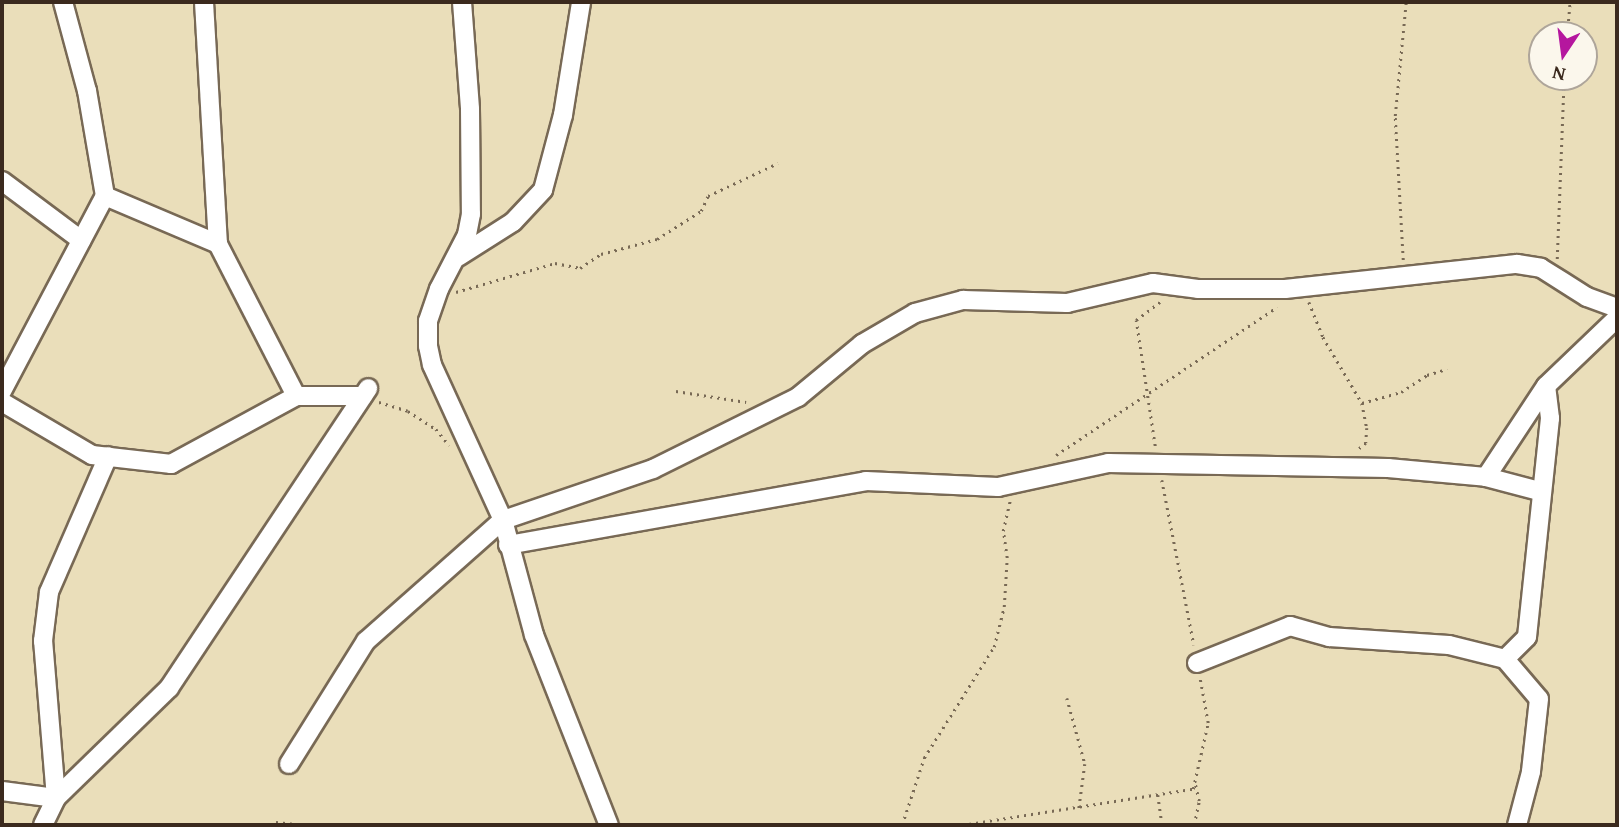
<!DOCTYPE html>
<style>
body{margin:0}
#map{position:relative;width:1619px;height:827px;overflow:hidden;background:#eadeba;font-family:"Gentium Book Plus",serif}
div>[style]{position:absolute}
.path>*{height:2.5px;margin-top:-1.25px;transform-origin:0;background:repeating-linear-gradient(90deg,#786955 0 2px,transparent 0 7px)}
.roads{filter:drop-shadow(2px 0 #786955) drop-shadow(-2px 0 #786955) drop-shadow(0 2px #786955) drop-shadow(0 -2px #786955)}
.street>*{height:18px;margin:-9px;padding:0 9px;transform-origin:9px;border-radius:9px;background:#fff}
span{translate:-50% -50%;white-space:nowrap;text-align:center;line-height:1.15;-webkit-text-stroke:5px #fbf7ec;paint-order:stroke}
.frame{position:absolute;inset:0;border:4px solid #3b2a1e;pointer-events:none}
.north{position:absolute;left:1528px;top:21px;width:70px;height:70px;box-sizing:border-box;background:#fbf7ec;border:2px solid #aea59a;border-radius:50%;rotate:193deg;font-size:19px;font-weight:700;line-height:28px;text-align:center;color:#3b2a1e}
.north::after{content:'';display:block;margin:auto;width:24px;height:32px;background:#b5179e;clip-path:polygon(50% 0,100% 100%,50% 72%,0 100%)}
</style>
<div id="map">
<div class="path">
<i style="left:1567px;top:35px;width:33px;rotate:-85deg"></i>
<i style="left:1557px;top:259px;width:182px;rotate:-87.8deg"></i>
<i style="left:1403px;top:260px;width:144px;rotate:-93.2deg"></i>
<i style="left:1395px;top:116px;width:115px;rotate:-84.5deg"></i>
<i style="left:456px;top:292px;width:103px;rotate:-16.3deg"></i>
<i style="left:555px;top:263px;width:25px;rotate:11deg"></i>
<i style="left:580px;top:268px;width:25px;rotate:-34deg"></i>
<i style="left:601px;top:254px;width:58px;rotate:-15deg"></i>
<i style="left:657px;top:239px;width:52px;rotate:-32.5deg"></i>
<i style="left:701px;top:211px;width:17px;rotate:-65deg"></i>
<i style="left:708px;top:196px;width:77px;rotate:-25.2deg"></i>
<i style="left:1309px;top:302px;width:38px;rotate:68deg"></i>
<i style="left:1323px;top:337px;width:77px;rotate:59.4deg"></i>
<i style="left:1362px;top:403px;width:25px;rotate:79deg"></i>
<i style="left:1367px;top:428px;width:15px;rotate:94deg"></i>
<i style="left:1366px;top:443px;width:9px;rotate:139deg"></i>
<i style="left:676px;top:391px;width:71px;rotate:8.9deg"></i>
<i style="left:379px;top:402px;width:30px;rotate:17deg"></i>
<i style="left:408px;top:411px;width:33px;rotate:33deg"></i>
<i style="left:436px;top:429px;width:21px;rotate:51deg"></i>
<i style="left:1362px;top:403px;width:41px;rotate:-15.8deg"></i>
<i style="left:1401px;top:392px;width:31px;rotate:-33deg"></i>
<i style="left:1427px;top:375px;width:21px;rotate:-17deg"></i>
<i style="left:1155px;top:446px;width:127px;rotate:-98.6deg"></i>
<i style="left:1136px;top:320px;width:30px;rotate:-37deg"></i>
<i style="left:1056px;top:455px;width:266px;rotate:-33.8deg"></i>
<i style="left:1162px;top:480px;width:168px;rotate:79deg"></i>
<i style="left:1067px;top:698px;width:68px;rotate:74.7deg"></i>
<i style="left:1085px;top:764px;width:45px;rotate:97.6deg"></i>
<i style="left:1158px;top:795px;width:30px;rotate:82deg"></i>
<i style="left:276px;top:822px;width:27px;rotate:6deg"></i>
<i style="left:902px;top:825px;width:71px;rotate:-71.8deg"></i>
<i style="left:924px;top:758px;width:131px;rotate:-57.8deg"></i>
<i style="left:994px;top:647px;width:41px;rotate:-76deg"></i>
<i style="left:1004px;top:607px;width:49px;rotate:-86.5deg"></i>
<i style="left:1007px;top:558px;width:27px;rotate:-98deg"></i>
<i style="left:1003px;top:531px;width:31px;rotate:-77deg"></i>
<i style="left:962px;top:825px;width:234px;rotate:-8.9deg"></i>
<i style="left:1193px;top:789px;width:68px;rotate:-77.2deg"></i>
<i style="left:1208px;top:723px;width:45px;rotate:-100.3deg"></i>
<i style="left:1194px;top:825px;width:25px;rotate:-78deg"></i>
<i style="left:1199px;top:801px;width:17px;rotate:-103deg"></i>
</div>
<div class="roads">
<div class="street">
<i style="left:204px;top:2px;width:242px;rotate:86.7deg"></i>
<i style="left:218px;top:244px;width:171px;rotate:62.8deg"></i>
<i style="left:462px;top:2px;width:107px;rotate:85.7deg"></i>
<i style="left:470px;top:109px;width:105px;rotate:89.5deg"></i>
<i style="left:471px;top:214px;width:21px;rotate:101deg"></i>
<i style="left:467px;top:235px;width:61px;rotate:117.4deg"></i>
<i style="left:439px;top:289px;width:34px;rotate:109deg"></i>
<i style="left:428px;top:321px;width:25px;rotate:90deg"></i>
<i style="left:428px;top:346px;width:19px;rotate:78deg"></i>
<i style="left:432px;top:365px;width:170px;rotate:65.4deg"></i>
<i style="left:503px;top:520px;width:119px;rotate:74.9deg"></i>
<i style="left:534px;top:635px;width:204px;rotate:68.5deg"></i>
<i style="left:2px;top:181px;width:99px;rotate:36.8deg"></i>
<i style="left:105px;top:196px;width:123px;rotate:23deg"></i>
<i style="left:458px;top:257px;width:65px;rotate:-32.5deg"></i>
<i style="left:513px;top:222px;width:44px;rotate:-46.8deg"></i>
<i style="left:543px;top:190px;width:78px;rotate:-75.1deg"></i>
<i style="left:563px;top:115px;width:114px;rotate:-80.9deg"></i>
<i style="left:2px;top:391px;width:221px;rotate:-62.2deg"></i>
<i style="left:105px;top:196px;width:107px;rotate:-99.7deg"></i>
<i style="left:87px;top:91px;width:92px;rotate:-105.1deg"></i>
<i style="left:2px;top:402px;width:104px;rotate:30.5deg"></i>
<i style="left:92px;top:455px;width:80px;rotate:6.5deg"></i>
<i style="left:171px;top:464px;width:142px;rotate:-28.5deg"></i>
<i style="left:296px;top:396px;width:67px"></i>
<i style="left:1486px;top:477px;width:109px;rotate:-56.6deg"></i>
<i style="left:1546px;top:386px;width:98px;rotate:-43.8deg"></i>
<i style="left:508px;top:545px;width:364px;rotate:-10.1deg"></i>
<i style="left:866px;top:481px;width:132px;rotate:2.6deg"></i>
<i style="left:998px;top:487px;width:113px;rotate:-12.3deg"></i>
<i style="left:1108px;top:463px;width:280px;rotate:1deg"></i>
<i style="left:1388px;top:468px;width:98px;rotate:5.2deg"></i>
<i style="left:1486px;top:477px;width:55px;rotate:14.8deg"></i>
<i style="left:1505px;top:659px;width:31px;rotate:-45deg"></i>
<i style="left:1527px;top:637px;width:220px;rotate:-84deg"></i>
<i style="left:1550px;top:418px;width:32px;rotate:-97deg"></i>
<i style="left:1197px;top:663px;width:100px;rotate:-21.7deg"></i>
<i style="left:1290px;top:626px;width:41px;rotate:15.8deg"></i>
<i style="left:1329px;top:637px;width:120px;rotate:3.8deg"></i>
<i style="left:1449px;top:645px;width:58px;rotate:14deg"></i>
<i style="left:1505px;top:659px;width:52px;rotate:49.6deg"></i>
<i style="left:1539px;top:699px;width:73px;rotate:96.3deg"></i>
<i style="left:1531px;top:772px;width:55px;rotate:104.8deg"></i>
<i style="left:289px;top:764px;width:145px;rotate:-58deg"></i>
<i style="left:366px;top:641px;width:183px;rotate:-41.5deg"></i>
<i style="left:503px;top:520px;width:158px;rotate:-18.8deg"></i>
<i style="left:653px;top:469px;width:162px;rotate:-26.4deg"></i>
<i style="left:798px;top:397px;width:83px;rotate:-39.6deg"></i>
<i style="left:862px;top:344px;width:61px;rotate:-30.3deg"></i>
<i style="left:915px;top:313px;width:50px;rotate:-15.2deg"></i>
<i style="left:963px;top:300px;width:104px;rotate:1.7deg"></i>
<i style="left:1067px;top:303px;width:88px;rotate:-13.1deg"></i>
<i style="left:1153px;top:283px;width:45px;rotate:7.6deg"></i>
<i style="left:1198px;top:289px;width:87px"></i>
<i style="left:1285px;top:289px;width:233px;rotate:-6.2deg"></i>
<i style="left:1517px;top:264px;width:24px;rotate:9deg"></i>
<i style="left:1541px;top:268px;width:54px;rotate:32.2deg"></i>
<i style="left:1587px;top:297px;width:32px;rotate:20deg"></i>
<i style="left:2px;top:791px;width:54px;rotate:7.4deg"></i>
<i style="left:56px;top:798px;width:158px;rotate:-94.7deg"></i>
<i style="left:43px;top:641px;width:49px;rotate:-83deg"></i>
<i style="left:49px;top:592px;width:148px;rotate:-66.5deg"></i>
<i style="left:43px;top:825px;width:30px;rotate:-64deg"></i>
<i style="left:56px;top:798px;width:158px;rotate:-44.2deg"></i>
<i style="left:169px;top:688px;width:360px;rotate:-56.4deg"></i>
</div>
</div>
<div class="frame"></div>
<div class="north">N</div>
</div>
